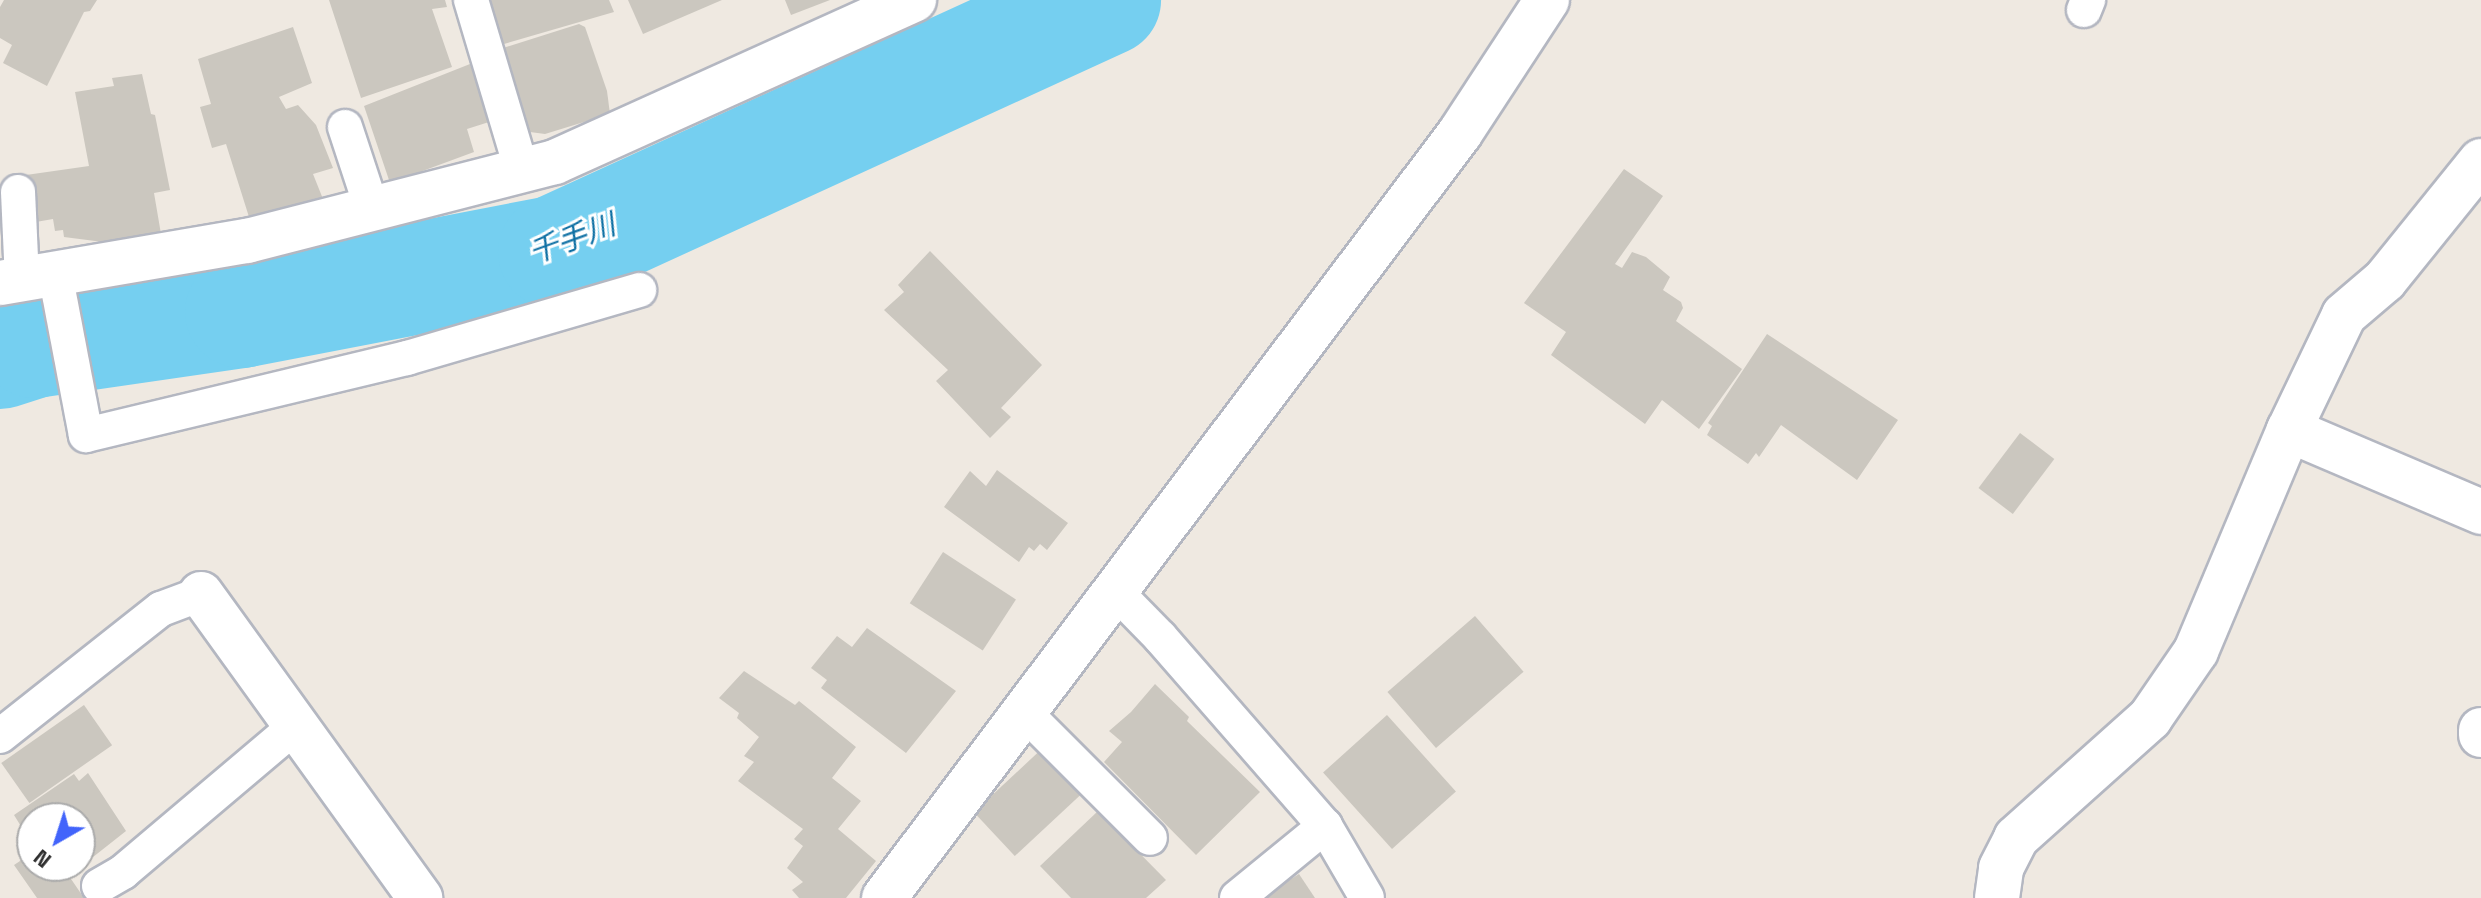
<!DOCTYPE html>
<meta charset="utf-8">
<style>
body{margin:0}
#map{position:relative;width:2481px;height:898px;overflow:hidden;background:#efe9e1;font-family:"Space Grotesk","Noto Sans JP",sans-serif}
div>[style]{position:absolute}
.river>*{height:112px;margin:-56px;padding:0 56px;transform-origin:56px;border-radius:56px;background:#75cff0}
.building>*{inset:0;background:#cbc7bf;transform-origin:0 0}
.roads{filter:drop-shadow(2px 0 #b4b7c1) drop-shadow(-2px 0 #b4b7c1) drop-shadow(0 2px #b4b7c1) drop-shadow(0 -2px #b4b7c1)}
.lane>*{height:34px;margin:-17px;padding:0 17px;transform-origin:17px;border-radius:17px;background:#fff}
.street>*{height:44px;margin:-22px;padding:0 22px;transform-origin:22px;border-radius:22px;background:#fff}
span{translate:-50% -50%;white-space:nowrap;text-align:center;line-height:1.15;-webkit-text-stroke:6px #fff;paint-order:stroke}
.water-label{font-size:30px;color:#0d6fa3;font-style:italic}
.north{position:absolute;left:16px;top:802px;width:80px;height:80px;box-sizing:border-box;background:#fff;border:2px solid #ababab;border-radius:50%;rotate:219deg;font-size:22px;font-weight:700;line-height:32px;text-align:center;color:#2e2e2e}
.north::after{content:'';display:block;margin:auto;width:28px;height:36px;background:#4264fb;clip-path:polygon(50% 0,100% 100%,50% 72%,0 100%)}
</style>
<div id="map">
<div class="river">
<i style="left:0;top:353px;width:36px;rotate:-18deg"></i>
<i style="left:34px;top:342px;width:209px;rotate:-8.2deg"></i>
<i style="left:241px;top:312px;width:319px;rotate:-10.9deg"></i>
<i style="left:554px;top:252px;width:606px;rotate:-24.58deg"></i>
</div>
<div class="building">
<i style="clip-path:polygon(4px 0,97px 0,90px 11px,84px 12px,47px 86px,3px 63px,12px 45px,0 38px,0 7px)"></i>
<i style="clip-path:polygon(329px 0,445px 0,447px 7px,432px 9px,452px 67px,361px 98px)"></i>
<i style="clip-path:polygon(489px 0,609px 0,614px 12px,504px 44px)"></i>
<i style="clip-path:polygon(628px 0,722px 0,643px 34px)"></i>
<i style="clip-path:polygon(785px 0,830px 0,791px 15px)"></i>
<i style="clip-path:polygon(579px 24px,585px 27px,607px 91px,610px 114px,545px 134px,530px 132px,503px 48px)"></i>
<i style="clip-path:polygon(293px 27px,312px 83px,279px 97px,286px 109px,298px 105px,316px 125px,333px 168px,313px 174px,323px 199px,249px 217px,226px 144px,212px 148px,200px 107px,211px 104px,198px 59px)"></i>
<i style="clip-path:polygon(470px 64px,489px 122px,467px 129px,474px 152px,390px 183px,364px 106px)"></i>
<i style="clip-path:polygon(142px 74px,151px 114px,155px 115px,170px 190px,154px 193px,161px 234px,103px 242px,64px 237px,63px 230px,55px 231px,53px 219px,30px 223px,26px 175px,89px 166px,75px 92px,114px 86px,112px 78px)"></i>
<i style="clip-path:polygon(1624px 169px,1663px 196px,1615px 264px,1622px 268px,1632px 252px,1646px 257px,1670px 277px,1663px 290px,1681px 302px,1683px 308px,1676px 321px,1742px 369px,1699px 429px,1662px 400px,1645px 424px,1551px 355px,1566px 332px,1524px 303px)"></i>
<i style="clip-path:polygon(930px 251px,1042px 365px,1001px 408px,1011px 417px,990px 438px,936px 381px,948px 370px,884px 310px,904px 292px,898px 285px)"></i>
<i style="clip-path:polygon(1767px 334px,1898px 420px,1857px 480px,1781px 425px,1759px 457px,1756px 453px,1748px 464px,1707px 435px,1712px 426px,1708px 423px)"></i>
<i style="left:2020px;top:433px;width:43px;height:69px;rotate:37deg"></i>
<i style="clip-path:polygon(997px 470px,1068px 523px,1047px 550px,1040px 544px,1034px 551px,1029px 547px,1019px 562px,944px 507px,970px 471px,986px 486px)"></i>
<i style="left:943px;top:552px;width:87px;height:61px;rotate:33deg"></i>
<i style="left:1475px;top:616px;width:74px;height:116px;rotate:49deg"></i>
<i style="clip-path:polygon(867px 628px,956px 691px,906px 753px,821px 688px,827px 680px,811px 668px,837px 636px,852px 647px)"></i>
<i style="clip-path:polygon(744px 671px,795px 705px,799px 701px,856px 747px,832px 778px,861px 801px,838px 829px,876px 861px,846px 898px,799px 898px,792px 890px,803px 882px,787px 868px,803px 846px,794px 839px,803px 829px,738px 781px,754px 762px,744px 756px,759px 737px,737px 718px,739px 713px,719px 698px)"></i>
<i style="clip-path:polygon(1155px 684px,1189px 717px,1187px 721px,1260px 792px,1196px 855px,1104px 762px,1122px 742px,1109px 731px,1131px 712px)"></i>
<i style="left:84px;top:705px;width:49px;height:101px;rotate:55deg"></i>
<i style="left:1387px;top:715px;width:103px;height:86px;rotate:48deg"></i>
<i style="left:1047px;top:744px;width:60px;height:100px;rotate:47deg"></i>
<i style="clip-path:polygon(88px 773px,126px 831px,69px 876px,84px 898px,37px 898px,14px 865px,32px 853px,32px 866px,80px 866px,80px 818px,32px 818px,32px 844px,14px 815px,74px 774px,79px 781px)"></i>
<i style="clip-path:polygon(1098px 811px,1166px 880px,1146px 898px,1071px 898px,1040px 866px)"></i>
<i style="clip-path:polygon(1299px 874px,1315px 898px,1261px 898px)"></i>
</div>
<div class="roads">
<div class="lane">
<i style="left:471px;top:0;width:178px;rotate:73.4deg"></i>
<i style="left:2084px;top:10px;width:11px;rotate:-68deg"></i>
<i style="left:345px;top:127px;width:86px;rotate:71.8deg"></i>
<i style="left:18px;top:192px;width:87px;rotate:87.4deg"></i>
<i style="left:55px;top:273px;width:165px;rotate:79.2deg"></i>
<i style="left:86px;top:435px;width:330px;rotate:-13.5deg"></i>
<i style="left:407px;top:358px;width:242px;rotate:-16.3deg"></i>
<i style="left:1115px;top:591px;width:64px;rotate:45.6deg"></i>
<i style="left:1160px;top:637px;width:251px;rotate:48.9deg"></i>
<i style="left:1325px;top:826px;width:83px;rotate:59.7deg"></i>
<i style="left:1024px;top:712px;width:178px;rotate:45deg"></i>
<i style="left:0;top:736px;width:205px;rotate:-38.3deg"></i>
<i style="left:161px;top:609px;width:43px;rotate:-20.6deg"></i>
<i style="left:99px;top:886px;width:28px;rotate:-30deg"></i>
<i style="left:123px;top:872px;width:228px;rotate:-40.2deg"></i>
<i style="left:1237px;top:898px;width:114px;rotate:-39.3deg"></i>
</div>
<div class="street">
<i style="left:0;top:283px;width:251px;rotate:-9.7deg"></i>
<i style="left:247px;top:241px;width:318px;rotate:-14.4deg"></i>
<i style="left:555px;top:162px;width:394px;rotate:-24.3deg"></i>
<i style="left:2289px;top:430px;width:209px;rotate:23.1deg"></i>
<i style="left:201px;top:594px;width:375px;rotate:54.2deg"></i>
<i style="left:2481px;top:730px;width:5px;rotate:90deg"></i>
<i style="left:884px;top:898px;width:958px;rotate:-53.02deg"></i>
<i style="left:1460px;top:133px;width:159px;rotate:-56.8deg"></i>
<i style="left:1997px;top:898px;width:30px;rotate:-82deg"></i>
<i style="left:2001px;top:868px;width:34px;rotate:-63deg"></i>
<i style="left:2016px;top:838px;width:180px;rotate:-41.8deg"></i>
<i style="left:2150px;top:718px;width:81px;rotate:-55.5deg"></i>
<i style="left:2196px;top:651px;width:240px;rotate:-67.2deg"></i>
<i style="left:2289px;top:430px;width:127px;rotate:-64.4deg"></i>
<i style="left:2344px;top:315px;width:54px;rotate:-40.5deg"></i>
<i style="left:2385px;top:280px;width:153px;rotate:-51.1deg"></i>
</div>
</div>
<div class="water-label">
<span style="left:572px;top:239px;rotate:-20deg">千手川</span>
</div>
<div class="north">N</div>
</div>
